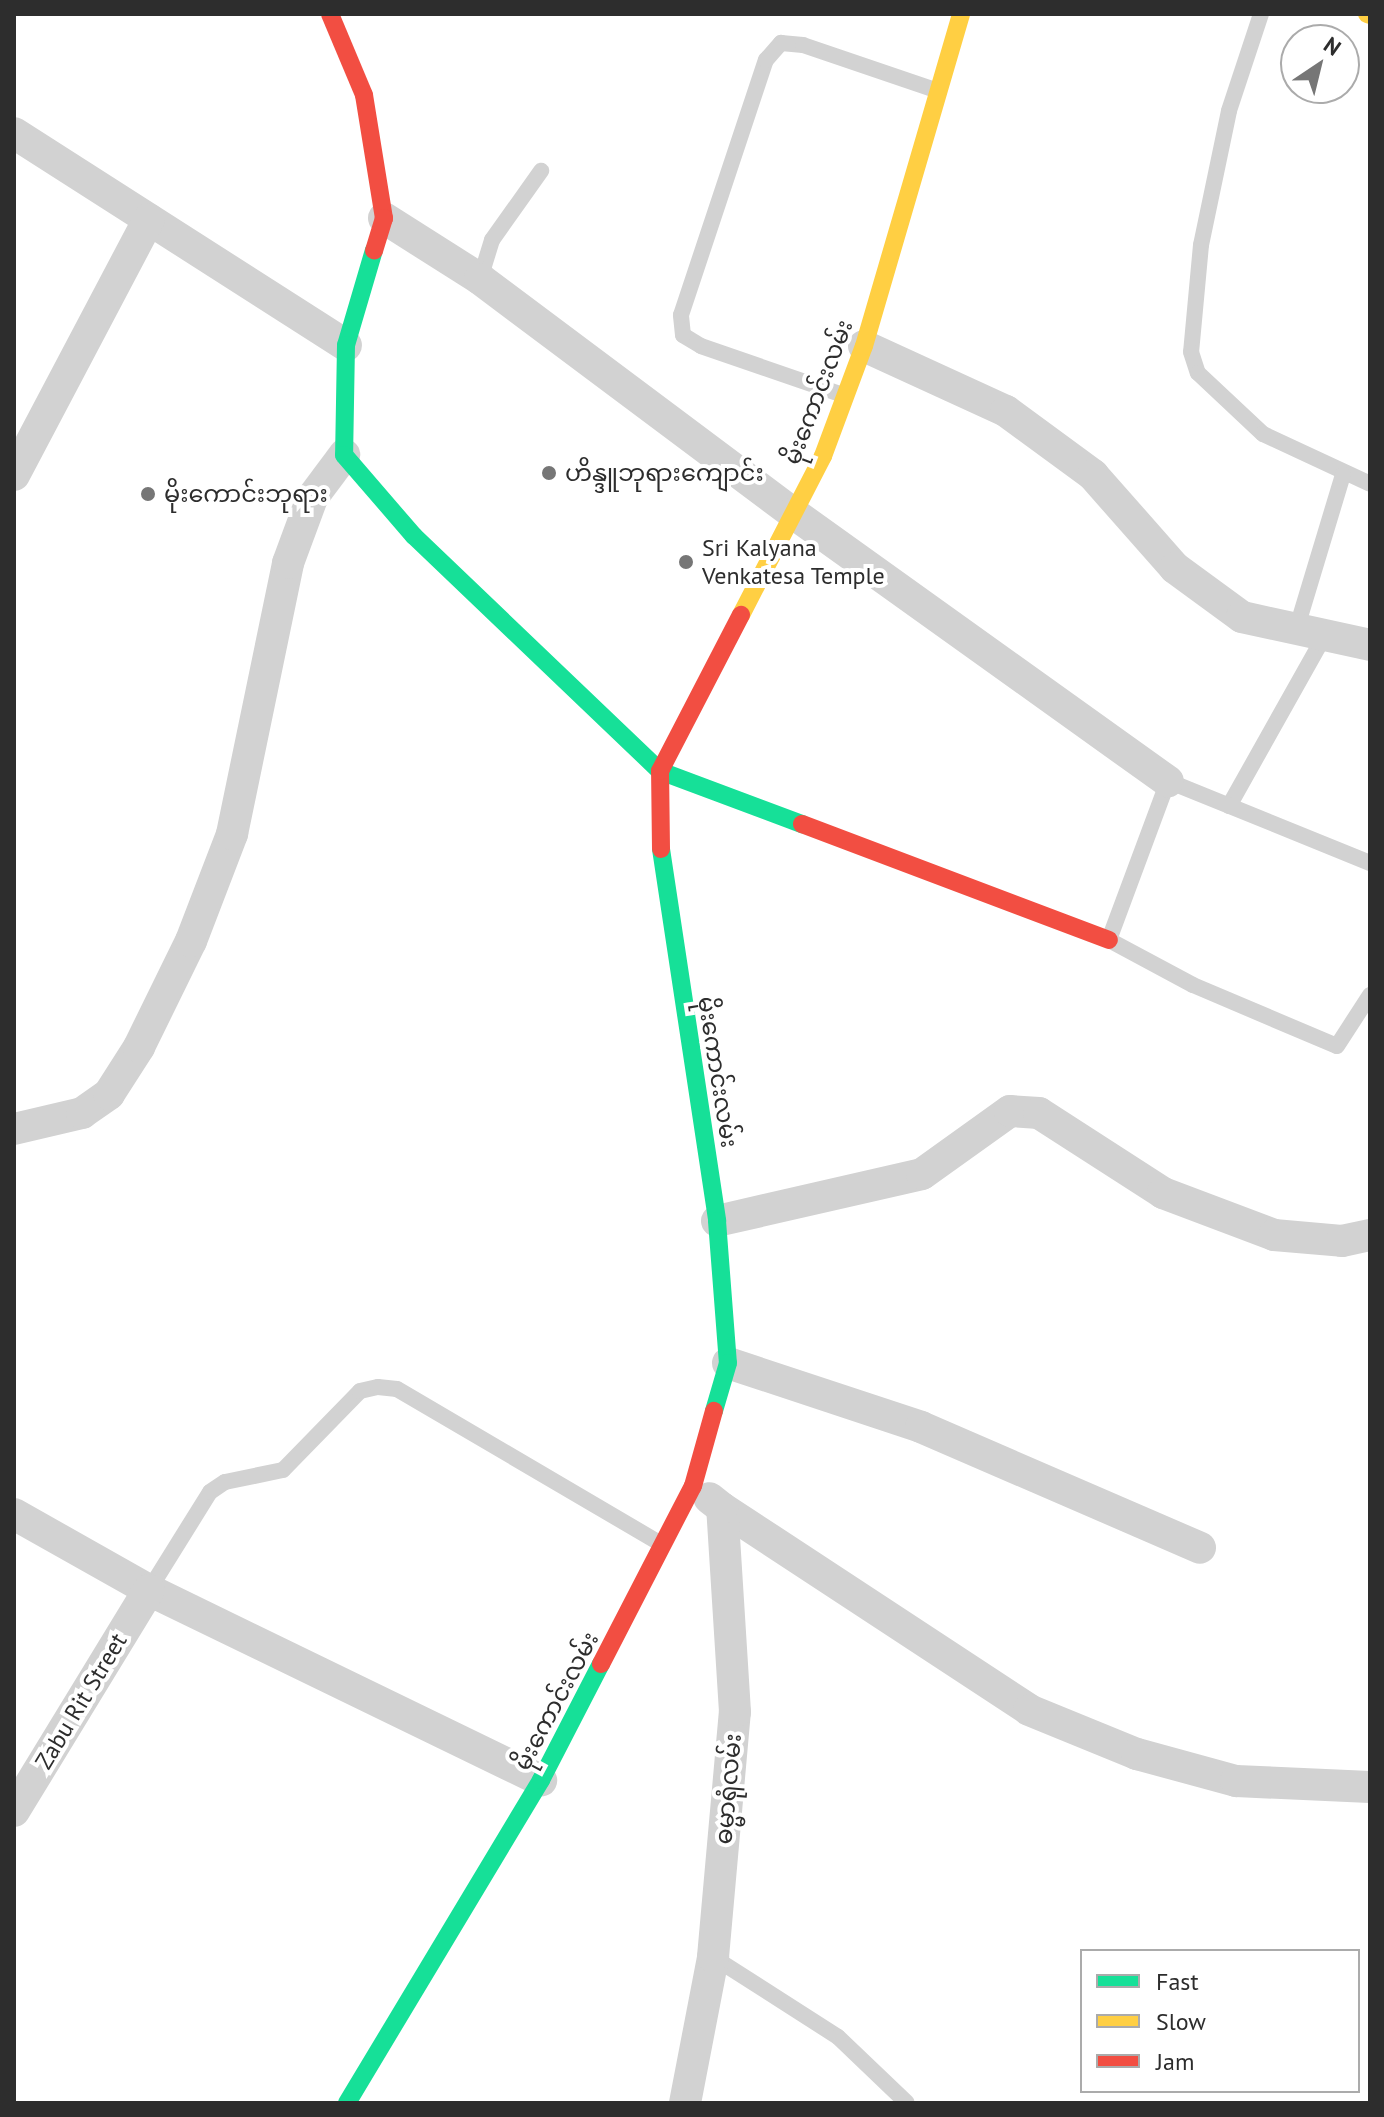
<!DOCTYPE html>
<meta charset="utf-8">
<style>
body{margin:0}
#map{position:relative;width:1384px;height:2117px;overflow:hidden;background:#fff;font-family:"PT Sans","Noto Sans Myanmar",sans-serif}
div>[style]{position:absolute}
.lane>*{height:16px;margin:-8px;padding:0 8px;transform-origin:8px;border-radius:8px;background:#d2d2d2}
.street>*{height:32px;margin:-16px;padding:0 16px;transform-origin:16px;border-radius:16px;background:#d2d2d2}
.fast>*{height:18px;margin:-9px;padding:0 9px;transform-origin:9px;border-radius:9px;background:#16e098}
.slow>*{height:18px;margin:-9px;padding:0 9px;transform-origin:9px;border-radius:9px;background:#ffcf43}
.jam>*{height:18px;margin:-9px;padding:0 9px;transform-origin:9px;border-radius:9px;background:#f24e42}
.dots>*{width:22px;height:22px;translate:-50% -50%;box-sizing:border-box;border:4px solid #fff;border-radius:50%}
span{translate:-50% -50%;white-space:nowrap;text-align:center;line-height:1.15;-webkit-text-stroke:8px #fff;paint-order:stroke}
.street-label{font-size:24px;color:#2d2d2d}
.poi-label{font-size:24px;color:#2d2d2d}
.left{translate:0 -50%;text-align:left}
.frame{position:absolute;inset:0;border:16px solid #2d2d2d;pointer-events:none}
.legend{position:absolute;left:1080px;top:1949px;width:280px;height:144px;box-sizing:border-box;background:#fff;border:2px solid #ababab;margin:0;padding:10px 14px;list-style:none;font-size:24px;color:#2d2d2d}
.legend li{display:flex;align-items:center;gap:16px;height:40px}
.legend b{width:40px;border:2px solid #ababab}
.north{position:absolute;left:1280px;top:24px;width:80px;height:80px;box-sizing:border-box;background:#fff;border:2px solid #ababab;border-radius:50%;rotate:35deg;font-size:22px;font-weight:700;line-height:32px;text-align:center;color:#2d2d2d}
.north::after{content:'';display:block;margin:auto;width:28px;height:36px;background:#767676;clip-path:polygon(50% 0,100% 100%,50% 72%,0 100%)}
</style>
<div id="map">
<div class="lane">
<i style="left:1261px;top:14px;width:102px;rotate:108.3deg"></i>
<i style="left:1229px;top:111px;width:137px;rotate:101.8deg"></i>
<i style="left:1201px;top:245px;width:107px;rotate:95.3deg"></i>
<i style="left:1191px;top:352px;width:22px;rotate:72deg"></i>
<i style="left:1198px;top:373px;width:89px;rotate:43.2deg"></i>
<i style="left:1263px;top:434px;width:118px;rotate:25deg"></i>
<i style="left:480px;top:279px;width:41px;rotate:-72.9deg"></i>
<i style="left:492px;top:240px;width:85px;rotate:-54.6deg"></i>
<i style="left:843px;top:395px;width:150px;rotate:-161deg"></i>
<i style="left:701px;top:346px;width:21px;rotate:-149deg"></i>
<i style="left:683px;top:335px;width:20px;rotate:-96deg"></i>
<i style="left:681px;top:315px;width:269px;rotate:-71.6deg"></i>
<i style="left:766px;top:60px;width:23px;rotate:-49deg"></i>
<i style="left:781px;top:43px;width:22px;rotate:5deg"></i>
<i style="left:803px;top:45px;width:139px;rotate:18.8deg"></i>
<i style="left:1297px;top:627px;width:159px;rotate:-73.2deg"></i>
<i style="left:1229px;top:806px;width:198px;rotate:-60.7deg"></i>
<i style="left:1370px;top:863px;width:218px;rotate:-157.9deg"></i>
<i style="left:1168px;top:781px;width:170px;rotate:110.4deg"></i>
<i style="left:1109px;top:940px;width:95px;rotate:28.2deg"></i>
<i style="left:1193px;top:985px;width:156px;rotate:23deg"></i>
<i style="left:1337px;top:1046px;width:61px;rotate:-57.1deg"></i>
<i style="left:149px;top:1590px;width:115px;rotate:-58.1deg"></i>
<i style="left:210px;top:1492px;width:18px;rotate:-34deg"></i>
<i style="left:225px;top:1482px;width:59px;rotate:-11.7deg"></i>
<i style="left:283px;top:1470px;width:110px;rotate:-45.7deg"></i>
<i style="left:360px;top:1391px;width:18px;rotate:-13deg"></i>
<i style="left:378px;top:1387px;width:19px;rotate:6deg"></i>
<i style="left:397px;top:1389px;width:305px;rotate:30.4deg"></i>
<i style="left:713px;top:1957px;width:148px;rotate:32.6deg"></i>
<i style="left:838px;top:2037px;width:95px;rotate:43.7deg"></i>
</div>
<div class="street">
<i style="left:14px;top:133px;width:394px;rotate:32.6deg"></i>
<i style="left:384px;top:218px;width:114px;rotate:32.4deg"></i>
<i style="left:480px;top:279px;width:391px;rotate:36.8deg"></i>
<i style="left:793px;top:513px;width:461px;rotate:35.6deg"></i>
<i style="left:864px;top:346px;width:156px;rotate:24.6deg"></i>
<i style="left:1006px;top:411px;width:108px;rotate:36.3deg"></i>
<i style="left:1093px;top:475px;width:124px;rotate:48.6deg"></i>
<i style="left:1175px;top:568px;width:83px;rotate:36.2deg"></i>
<i style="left:1242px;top:617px;width:131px;rotate:12.3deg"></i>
<i style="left:14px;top:475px;width:289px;rotate:-62.2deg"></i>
<i style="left:14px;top:1129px;width:70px;rotate:-13.2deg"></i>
<i style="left:82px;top:1113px;width:33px;rotate:-35deg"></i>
<i style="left:109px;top:1094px;width:56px;rotate:-57.4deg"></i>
<i style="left:139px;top:1047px;width:118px;rotate:-63.9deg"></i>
<i style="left:191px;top:941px;width:115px;rotate:-69deg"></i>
<i style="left:232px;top:834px;width:277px;rotate:-78.3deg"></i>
<i style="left:288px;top:563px;width:69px;rotate:-69.7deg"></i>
<i style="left:312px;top:498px;width:54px;rotate:-53.3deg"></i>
<i style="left:717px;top:1221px;width:210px;rotate:-12.9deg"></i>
<i style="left:922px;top:1174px;width:108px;rotate:-35.6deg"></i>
<i style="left:1010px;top:1111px;width:29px;rotate:4deg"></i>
<i style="left:1039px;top:1113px;width:148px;rotate:32.8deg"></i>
<i style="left:1163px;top:1193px;width:119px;rotate:20.7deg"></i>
<i style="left:1274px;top:1235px;width:68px;rotate:5deg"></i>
<i style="left:1342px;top:1241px;width:29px;rotate:-12deg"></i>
<i style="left:728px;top:1363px;width:203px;rotate:18.3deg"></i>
<i style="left:921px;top:1427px;width:304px;rotate:23.4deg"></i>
<i style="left:722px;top:1508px;width:367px;rotate:33.3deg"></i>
<i style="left:1029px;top:1710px;width:117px;rotate:22.2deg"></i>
<i style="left:1137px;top:1754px;width:103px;rotate:15.3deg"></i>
<i style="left:1236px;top:1781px;width:134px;rotate:2.6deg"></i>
<i style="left:14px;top:1514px;width:155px;rotate:29.4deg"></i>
<i style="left:149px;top:1590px;width:436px;rotate:25.9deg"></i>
<i style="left:14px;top:1811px;width:259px;rotate:-58.6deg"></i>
<i style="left:685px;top:2103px;width:149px;rotate:-79.1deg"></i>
<i style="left:713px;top:1957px;width:246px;rotate:-84.9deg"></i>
<i style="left:735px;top:1712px;width:204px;rotate:-93.6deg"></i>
<i style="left:722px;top:1508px;width:16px;rotate:-142deg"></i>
</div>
<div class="fast">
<i style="left:374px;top:250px;width:99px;rotate:106.4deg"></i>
<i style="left:346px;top:345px;width:110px;rotate:91deg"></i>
<i style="left:344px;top:455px;width:107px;rotate:49.2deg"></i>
<i style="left:414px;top:536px;width:340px;rotate:43.7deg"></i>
<i style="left:660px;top:771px;width:152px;rotate:20.5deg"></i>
<i style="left:661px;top:849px;width:376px;rotate:81.4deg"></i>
<i style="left:717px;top:1221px;width:142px;rotate:85.6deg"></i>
<i style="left:728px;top:1363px;width:50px;rotate:106.3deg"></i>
<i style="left:347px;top:2103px;width:377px;rotate:-59deg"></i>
<i style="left:541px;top:1780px;width:131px;rotate:-62.7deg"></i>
</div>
<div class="slow">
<i style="left:1367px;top:14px;width:3px;rotate:18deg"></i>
<i style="left:741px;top:615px;width:179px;rotate:-62.7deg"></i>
<i style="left:823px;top:456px;width:117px;rotate:-69.6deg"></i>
<i style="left:864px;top:346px;width:346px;rotate:-73.7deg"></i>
</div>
<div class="jam">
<i style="left:330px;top:14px;width:88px;rotate:67.2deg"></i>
<i style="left:364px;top:95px;width:125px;rotate:80.8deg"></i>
<i style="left:384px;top:218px;width:34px;rotate:107deg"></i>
<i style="left:802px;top:824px;width:328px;rotate:20.7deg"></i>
<i style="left:661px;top:849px;width:78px;rotate:-90.7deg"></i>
<i style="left:660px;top:771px;width:176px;rotate:-62.6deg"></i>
<i style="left:601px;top:1664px;width:200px;rotate:-62.7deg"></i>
<i style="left:693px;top:1486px;width:78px;rotate:-74.4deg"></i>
</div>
<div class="dots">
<i style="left:549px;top:473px;background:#767676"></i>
<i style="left:148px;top:494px;background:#767676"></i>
<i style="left:686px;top:562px;background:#767676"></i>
</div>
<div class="street-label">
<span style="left:818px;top:392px;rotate:-69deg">မိုးကောင်းလမ်း</span>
<span style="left:718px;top:1072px;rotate:81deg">မိုးကောင်းလမ်း</span>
<span style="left:81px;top:1701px;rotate:-59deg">Zabu Rit Street</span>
<span style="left:556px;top:1701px;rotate:-62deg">မိုးကောင်းလမ်း</span>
<span style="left:728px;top:1789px;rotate:-85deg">ဓမ္မာရုံလမ်း</span>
</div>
<div class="poi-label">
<span class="left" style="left:565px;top:473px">ဟိန္ဒူဘုရားကျောင်း</span>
<span class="left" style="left:164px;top:494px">မိုးကောင်းဘုရား</span>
<span class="left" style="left:702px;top:562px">Sri Kalyana<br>Venkatesa Temple</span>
</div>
<div class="frame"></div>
<ul class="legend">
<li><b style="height:10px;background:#16e098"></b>Fast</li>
<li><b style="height:10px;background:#ffcf43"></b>Slow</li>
<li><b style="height:10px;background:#f24e42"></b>Jam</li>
</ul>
<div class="north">N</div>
</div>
